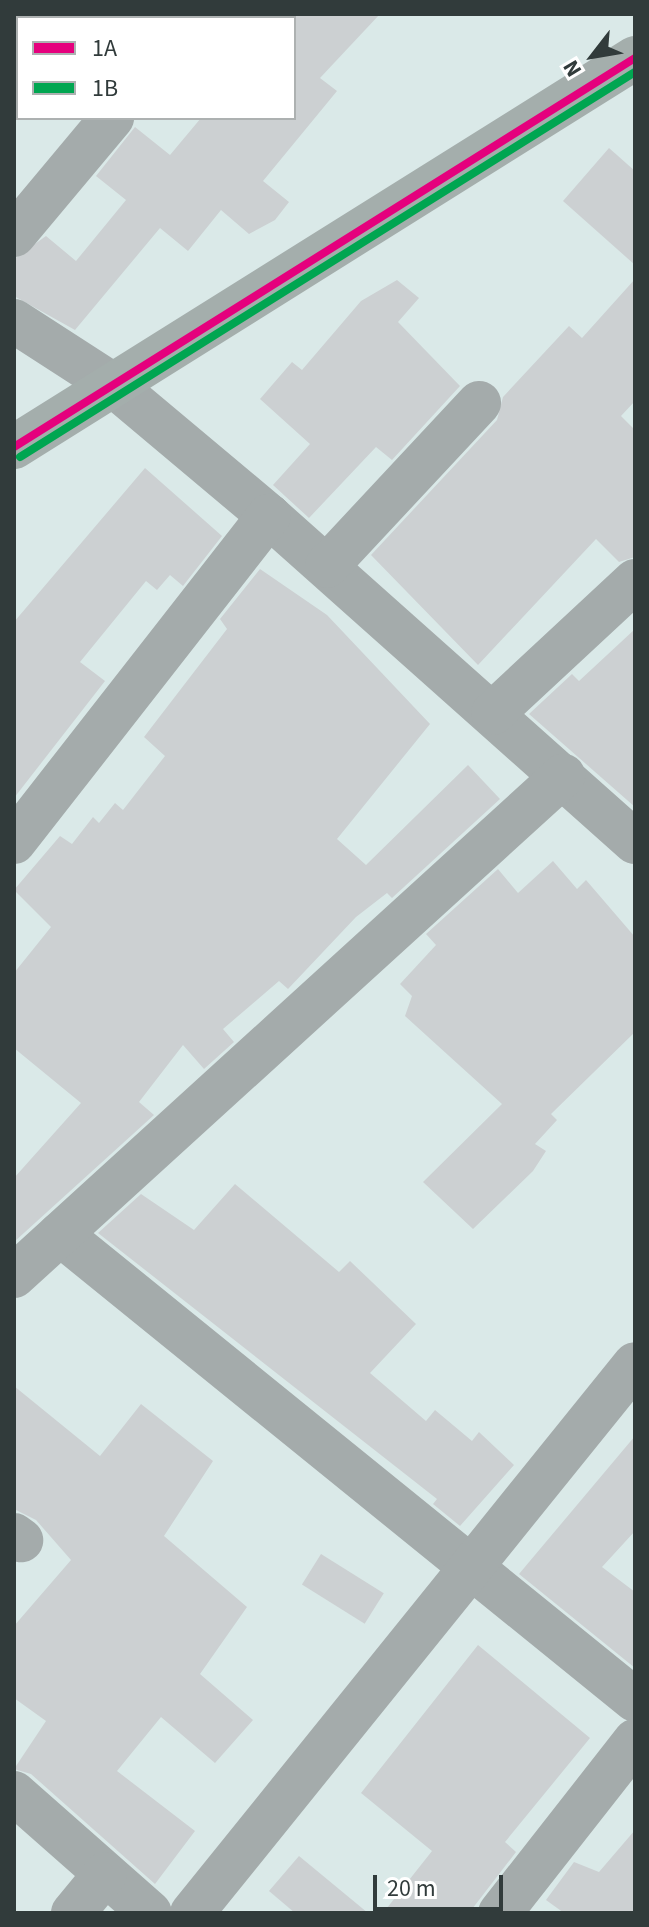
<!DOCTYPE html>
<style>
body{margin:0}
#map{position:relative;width:649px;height:1927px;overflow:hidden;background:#dae9e8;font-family:"Source Sans 3",sans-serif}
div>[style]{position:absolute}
.building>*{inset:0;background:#ccd0d2;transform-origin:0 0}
.minor>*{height:44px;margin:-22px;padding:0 22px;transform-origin:22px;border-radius:22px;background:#a4abab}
.major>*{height:44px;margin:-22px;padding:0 22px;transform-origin:22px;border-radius:22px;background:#a4aeac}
.bus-1>*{height:8px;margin:-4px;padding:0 4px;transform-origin:4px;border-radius:4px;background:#e5007d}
.bus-2>*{height:8px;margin:-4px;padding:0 4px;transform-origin:4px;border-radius:4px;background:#00a651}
span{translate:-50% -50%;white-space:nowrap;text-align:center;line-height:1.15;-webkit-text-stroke:7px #fff;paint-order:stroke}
.frame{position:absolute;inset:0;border:16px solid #313b3b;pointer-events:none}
.legend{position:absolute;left:16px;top:16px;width:280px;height:104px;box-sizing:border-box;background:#fff;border:2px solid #adb1b1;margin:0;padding:10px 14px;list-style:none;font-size:24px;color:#313b3b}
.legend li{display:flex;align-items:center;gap:16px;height:40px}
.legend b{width:40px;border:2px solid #adb1b1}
.north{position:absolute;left:553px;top:16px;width:80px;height:80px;-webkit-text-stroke:6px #fff;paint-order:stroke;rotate:239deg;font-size:22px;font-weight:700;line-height:32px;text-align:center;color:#313b3b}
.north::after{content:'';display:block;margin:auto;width:28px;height:36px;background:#313b3b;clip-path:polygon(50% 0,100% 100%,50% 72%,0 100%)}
.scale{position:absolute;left:373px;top:1875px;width:130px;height:36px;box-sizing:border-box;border:4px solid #313b3b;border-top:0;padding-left:10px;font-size:24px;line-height:28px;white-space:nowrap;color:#313b3b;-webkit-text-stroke:6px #fff;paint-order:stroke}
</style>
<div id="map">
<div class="building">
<i style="clip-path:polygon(294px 14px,380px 14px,320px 78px,337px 91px,263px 181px,289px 202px,275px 220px,249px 234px,221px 210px,188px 251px,160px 228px,75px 330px,14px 296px,14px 259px,46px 236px,76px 261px,126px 200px,96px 176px,135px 127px,170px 155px,201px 118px,294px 118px)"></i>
<i style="clip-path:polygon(609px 148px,635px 171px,635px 265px,563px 201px)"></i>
<i style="clip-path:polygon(635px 279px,635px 401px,621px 416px,635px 430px,635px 557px,619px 562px,596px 539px,478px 665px,371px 555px,497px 420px,503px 397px,569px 326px,582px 338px)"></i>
<i style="clip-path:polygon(397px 280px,419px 298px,398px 322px,460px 386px,392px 460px,376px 447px,309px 518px,273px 485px,310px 444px,260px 399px,292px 362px,302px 370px,361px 301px)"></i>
<i style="clip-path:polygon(145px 468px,222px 536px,183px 586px,170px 575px,157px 590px,146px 581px,80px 662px,105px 681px,14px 798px,14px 622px)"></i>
<i style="clip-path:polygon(260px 569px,327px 615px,430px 724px,337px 839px,366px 865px,468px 765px,500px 799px,392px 898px,387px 893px,356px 917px,288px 989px,279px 981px,223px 1029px,234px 1042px,204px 1069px,183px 1045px,139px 1102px,154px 1115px,14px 1242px,14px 1178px,81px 1103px,14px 1048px,14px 973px,51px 927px,14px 890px,60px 836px,72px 844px,93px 817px,99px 823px,115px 803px,123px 810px,165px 756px,144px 737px,227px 629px,220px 619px)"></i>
<i style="clip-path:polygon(635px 629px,635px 807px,529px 714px,572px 674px,579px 681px)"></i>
<i style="clip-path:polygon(553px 861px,577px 889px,586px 880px,635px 937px,635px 1032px,551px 1114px,557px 1120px,535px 1144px,546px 1151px,533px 1171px,473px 1229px,423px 1182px,502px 1104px,405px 1016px,412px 996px,400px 984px,436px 945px,426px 934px,498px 869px,518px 893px)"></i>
<i style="clip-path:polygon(235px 1184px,339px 1272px,350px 1261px,416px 1324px,370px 1373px,426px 1421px,435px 1410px,472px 1441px,479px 1432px,514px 1465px,460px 1526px,433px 1504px,437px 1499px,98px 1233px,141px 1194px,194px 1230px)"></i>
<i style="clip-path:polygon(14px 1386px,100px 1456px,141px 1404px,213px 1461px,164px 1536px,247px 1607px,200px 1674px,253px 1720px,215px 1763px,161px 1717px,117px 1771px,195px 1831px,155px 1884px,31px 1774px,14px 1769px,46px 1721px,14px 1698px,14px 1626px,71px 1560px,36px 1520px,14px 1509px)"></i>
<i style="clip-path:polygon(635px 1436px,635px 1531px,602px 1567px,635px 1592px,635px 1668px,519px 1574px)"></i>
<i style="left:321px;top:1554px;width:74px;height:36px;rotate:32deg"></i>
<i style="clip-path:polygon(478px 1645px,590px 1738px,505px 1842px,516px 1852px,469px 1913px,383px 1913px,432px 1851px,361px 1793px)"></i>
<i style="clip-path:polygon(635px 1830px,635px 1913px,564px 1913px,546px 1900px,574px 1862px,599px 1872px)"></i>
<i style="clip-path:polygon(299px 1856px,368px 1913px,295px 1913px,269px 1891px)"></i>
</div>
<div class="minor">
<i style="left:194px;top:18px;width:5px;rotate:-53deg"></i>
<i style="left:14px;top:235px;width:153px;rotate:-50.1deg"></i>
<i style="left:14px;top:321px;width:118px;rotate:32.9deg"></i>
<i style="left:113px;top:385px;width:204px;rotate:40deg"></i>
<i style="left:269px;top:516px;width:490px;rotate:41.7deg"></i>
<i style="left:327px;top:566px;width:223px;rotate:-47deg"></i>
<i style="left:493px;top:713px;width:194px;rotate:-42.9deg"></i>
<i style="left:14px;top:842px;width:414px;rotate:-52deg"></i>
<i style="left:60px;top:1234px;width:740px;rotate:39.02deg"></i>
<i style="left:14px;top:1276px;width:743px;rotate:-42.33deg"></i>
<i style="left:14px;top:1535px;width:9px;rotate:36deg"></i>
<i style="left:14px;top:1793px;width:181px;rotate:41.4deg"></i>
<i style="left:73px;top:1913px;width:50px;rotate:-50.6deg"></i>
<i style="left:192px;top:1913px;width:705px;rotate:-51.1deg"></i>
<i style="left:500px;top:1913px;width:219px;rotate:-51.9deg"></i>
</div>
<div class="major">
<i style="left:14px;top:447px;width:733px;rotate:-32.06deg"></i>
</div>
<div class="bus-1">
<i style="left:14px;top:447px;width:733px;rotate:-32.06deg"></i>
</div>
<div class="bus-2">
<i style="left:20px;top:457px;width:726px;rotate:-32.05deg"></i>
</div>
<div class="frame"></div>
<ul class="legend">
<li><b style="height:10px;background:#e5007d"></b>1A</li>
<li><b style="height:10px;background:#00a651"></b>1B</li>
</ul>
<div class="north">N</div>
<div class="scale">20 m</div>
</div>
